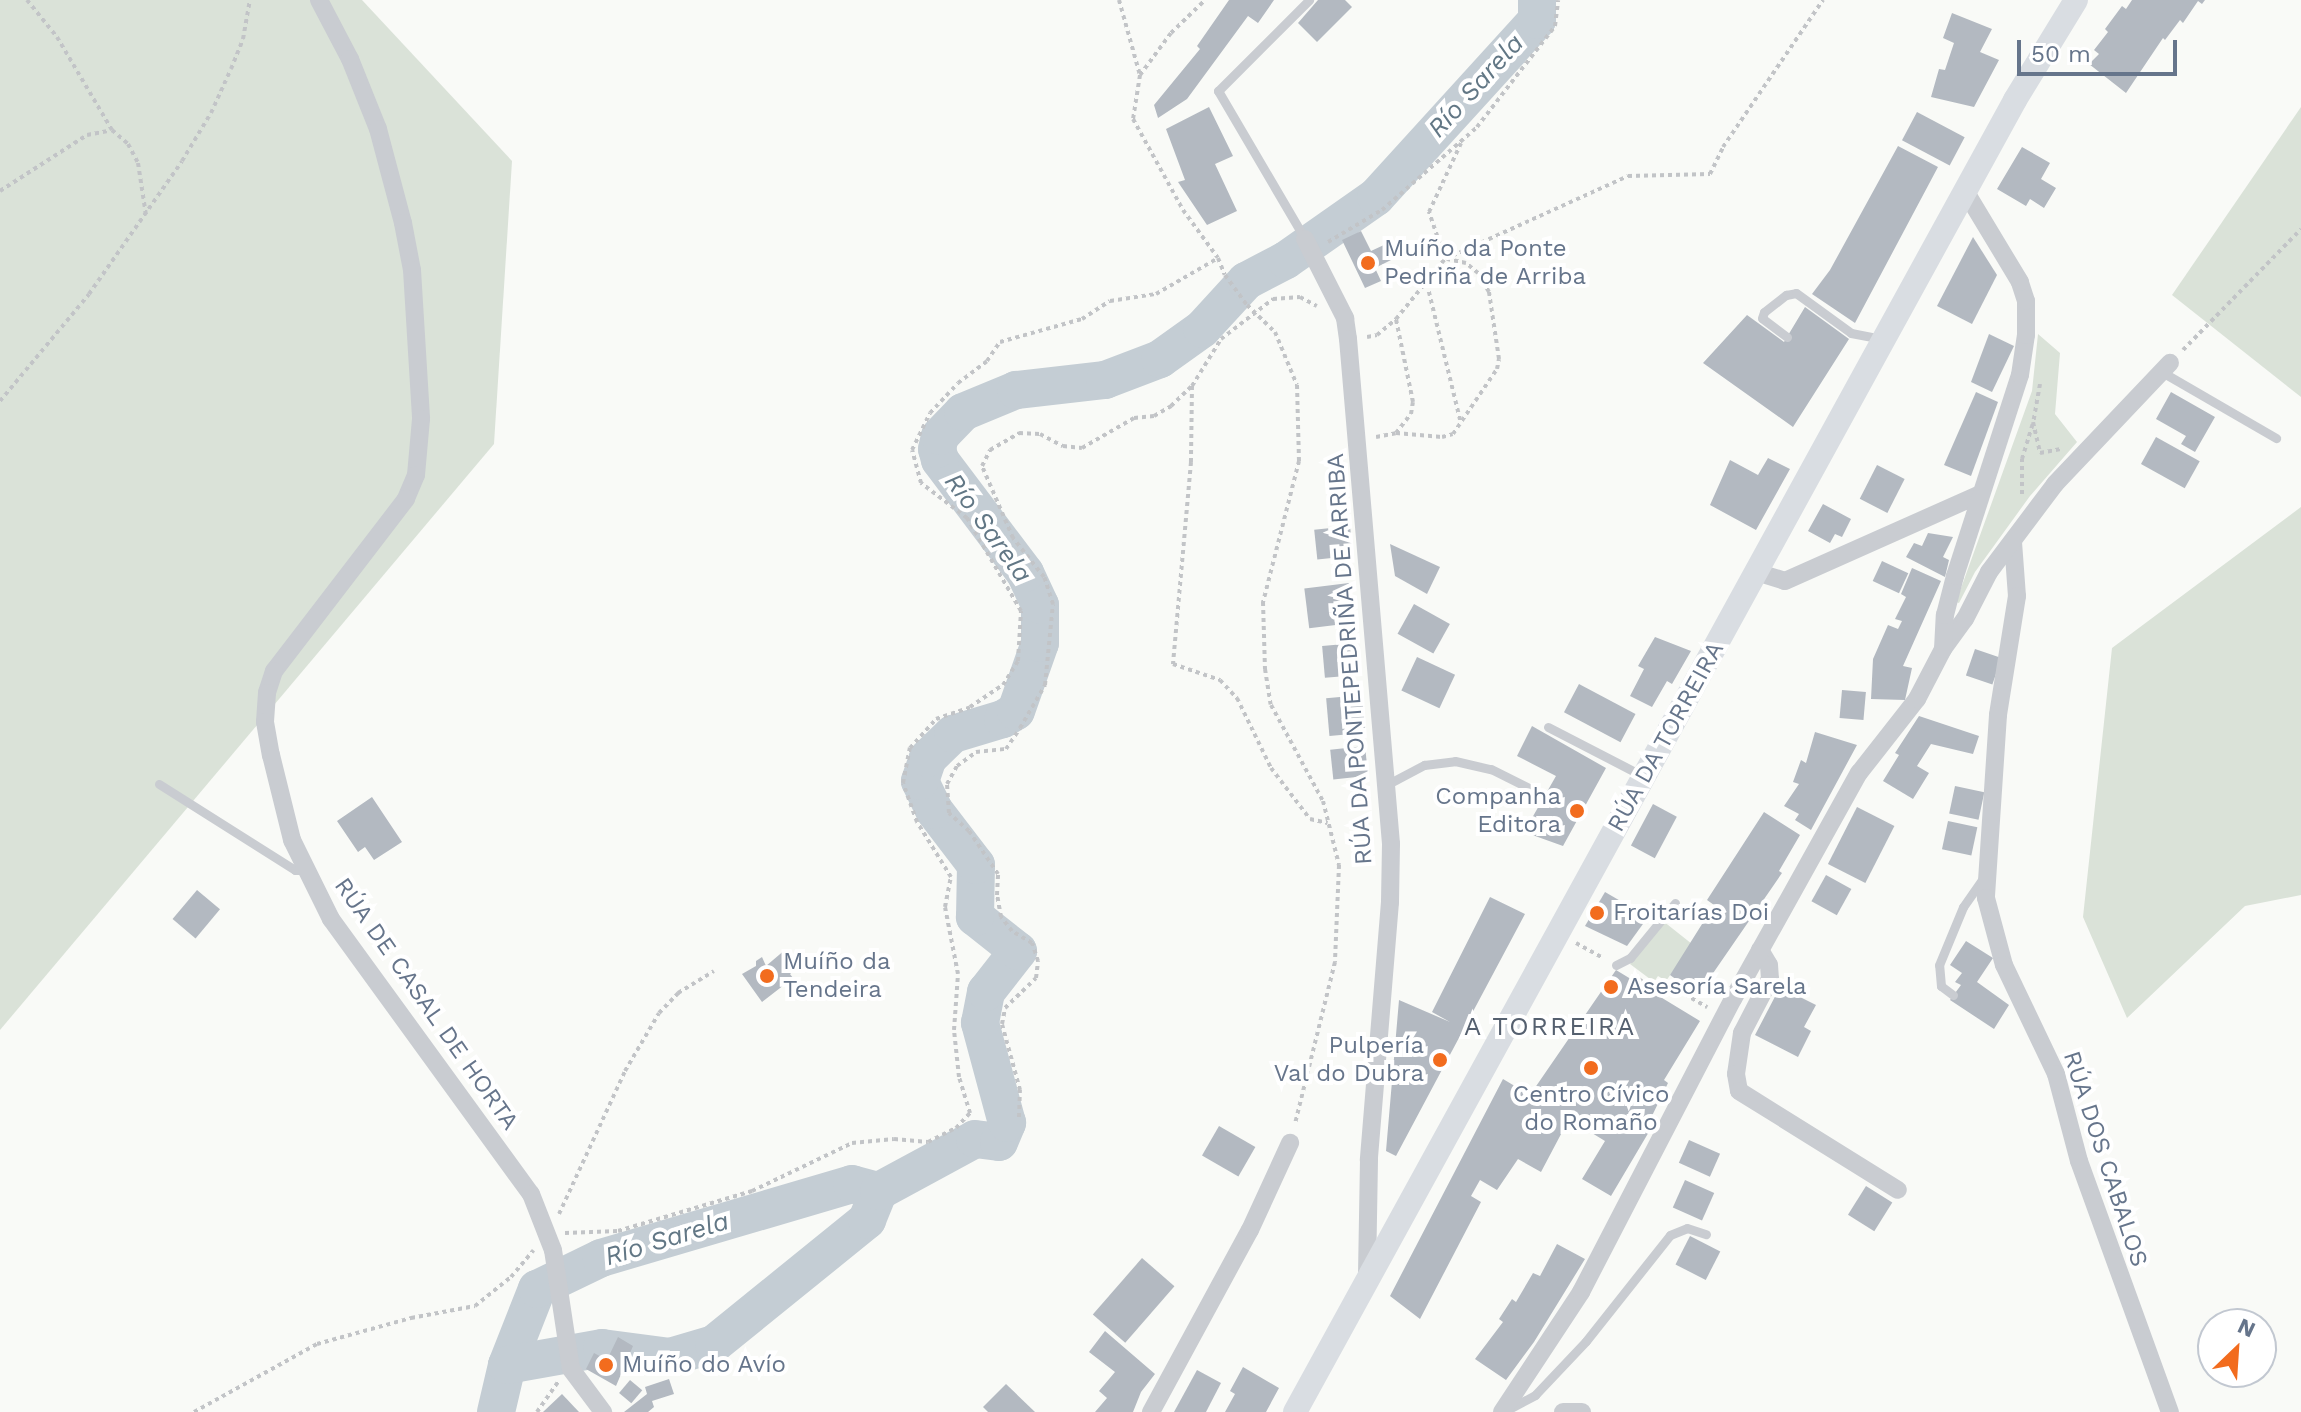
<!DOCTYPE html>
<meta charset="utf-8">
<style>
body{margin:0}
#map{position:relative;width:2301px;height:1412px;overflow:hidden;background:#f9faf7;font-family:"Work Sans",sans-serif}
div>[style]{position:absolute}
.green>*{inset:0;background:#dae2d8}
.river>*{height:38px;margin:-19px;padding:0 19px;transform-origin:19px;border-radius:19px;background:#c4cdd4}
.building>*{inset:0;background:#b3b9c1;transform-origin:0 0}
.path>*{height:4px;margin-top:-2px;transform-origin:0;background:repeating-linear-gradient(90deg,#c2c4c7 0 4px,transparent 0 8px)}
.service>*{height:9px;margin:-4.5px;padding:0 4.5px;transform-origin:4.5px;border-radius:4.5px;background:#c9ccd1}
.minor>*{height:18px;margin:-9px;padding:0 9px;transform-origin:9px;border-radius:9px;background:#c9ccd1}
.secondary>*{height:24px;margin:-12px;padding:0 12px;transform-origin:12px;border-radius:12px;background:#d9dde2}
.dots>*{width:22px;height:22px;translate:-50% -50%;box-sizing:border-box;border:4px solid #fff;border-radius:50%}
span{translate:-50% -50%;white-space:nowrap;text-align:center;line-height:1.15;-webkit-text-stroke:8px #fff;paint-order:stroke}
.poi-label{font-size:24px;color:#66758b}
.left{translate:0 -50%;text-align:left}
.right{translate:-100% -50%;text-align:right}
.street-label{font-size:24px;color:#66758b}
.water-label{font-size:26px;color:#627785;font-style:italic}
.neighbourhood-label{font-size:26px;color:#55606f;letter-spacing:2px}
.north{position:absolute;left:2197px;top:1308px;width:80px;height:80px;box-sizing:border-box;background:#fff;border:2px solid #c2c8d1;border-radius:50%;rotate:25deg;font-size:22px;font-weight:700;line-height:32px;text-align:center;color:#66758b}
.north::after{content:'';display:block;margin:auto;width:28px;height:36px;background:#f26c1e;clip-path:polygon(50% 0,100% 100%,50% 72%,0 100%)}
.scale{position:absolute;left:2017px;top:40px;width:160px;height:36px;box-sizing:border-box;border:4px solid #66758b;border-top:0;padding-left:10px;font-size:24px;line-height:28px;white-space:nowrap;color:#66758b;-webkit-text-stroke:6px #fff;paint-order:stroke}
</style>
<div id="map">
<div class="green">
<i style="clip-path:polygon(0 0,362px 0,512px 161px,494px 444px,0 1030px)"></i>
<i style="clip-path:polygon(2301px 107px,2301px 397px,2172px 295px)"></i>
<i style="clip-path:polygon(2038px 334px,2060px 353px,2055px 414px,2077px 442px,2030px 496px,1975px 572px,1959px 603px,1956px 602px,2032px 391px)"></i>
<i style="clip-path:polygon(2301px 507px,2301px 895px,2245px 906px,2127px 1018px,2083px 917px,2112px 648px)"></i>
<i style="clip-path:polygon(1663px 921px,1692px 944px,1666px 981px,1658px 976px,1654px 982px,1630px 964px)"></i>
</div>
<div class="river">
<i style="left:507px;top:1365px;width:82px;rotate:-68.5deg"></i>
<i style="left:537px;top:1289px;width:71px;rotate:-25.8deg"></i>
<i style="left:601px;top:1258px;width:262px;rotate:-16.4deg"></i>
<i style="left:852px;top:1184px;width:28px;rotate:15deg"></i>
<i style="left:496px;top:1412px;width:48px;rotate:-76.8deg"></i>
<i style="left:507px;top:1365px;width:97px;rotate:-10.1deg"></i>
<i style="left:602px;top:1348px;width:69px;rotate:7.5deg"></i>
<i style="left:670px;top:1357px;width:46px;rotate:-16.5deg"></i>
<i style="left:714px;top:1344px;width:197px;rotate:-39deg"></i>
<i style="left:867px;top:1220px;width:31px;rotate:-68deg"></i>
<i style="left:879px;top:1191px;width:109px;rotate:-28.4deg"></i>
<i style="left:975px;top:1139px;width:24px;rotate:7deg"></i>
<i style="left:999px;top:1142px;width:21px;rotate:-67deg"></i>
<i style="left:1007px;top:1123px;width:104px;rotate:-105.1deg"></i>
<i style="left:980px;top:1023px;width:32px;rotate:-79deg"></i>
<i style="left:986px;top:992px;width:52px;rotate:-52deg"></i>
<i style="left:1018px;top:951px;width:55px;rotate:-141.7deg"></i>
<i style="left:975px;top:917px;width:52px;rotate:-88.9deg"></i>
<i style="left:976px;top:865px;width:69px;rotate:-127.4deg"></i>
<i style="left:934px;top:810px;width:32px;rotate:-116deg"></i>
<i style="left:920px;top:781px;width:24px;rotate:-71deg"></i>
<i style="left:928px;top:758px;width:35px;rotate:-44deg"></i>
<i style="left:953px;top:734px;width:52px;rotate:-16.7deg"></i>
<i style="left:1003px;top:719px;width:15px;rotate:-32deg"></i>
<i style="left:1016px;top:711px;width:72px;rotate:-70.6deg"></i>
<i style="left:1040px;top:643px;width:38px;rotate:-90deg"></i>
<i style="left:1040px;top:605px;width:35px;rotate:-115deg"></i>
<i style="left:1025px;top:573px;width:141px;rotate:-127deg"></i>
<i style="left:940px;top:460px;width:11px;rotate:-105deg"></i>
<i style="left:937px;top:449px;width:13px;rotate:-77deg"></i>
<i style="left:940px;top:436px;width:33px;rotate:-46deg"></i>
<i style="left:963px;top:412px;width:57px;rotate:-22.5deg"></i>
<i style="left:1016px;top:390px;width:90px;rotate:-6.4deg"></i>
<i style="left:1105px;top:380px;width:59px;rotate:-20.9deg"></i>
<i style="left:1160px;top:359px;width:52px;rotate:-35.5deg"></i>
<i style="left:1202px;top:329px;width:65px;rotate:-47.5deg"></i>
<i style="left:1246px;top:281px;width:45px;rotate:-27.7deg"></i>
<i style="left:1286px;top:260px;width:110px;rotate:-35deg"></i>
<i style="left:1376px;top:197px;width:239px;rotate:-47.7deg"></i>
<i style="left:1537px;top:20px;width:20px;rotate:-90deg"></i>
</div>
<div class="building">
<i style="clip-path:polygon(1229px 0,1274px 0,1258px 23px,1248px 16px,1187px 99px,1158px 118px,1154px 105px,1200px 49px,1197px 46px)"></i>
<i style="clip-path:polygon(1318px 0,1345px 0,1352px 7px,1317px 42px,1298px 23px)"></i>
<i style="clip-path:polygon(2132px 0,2205px 0,2202px 4px,2198px 1px,2183px 23px,2180px 20px,2165px 40px,2163px 38px,2126px 93px,2089px 64px,2099px 54px,2094px 50px,2108px 32px,2105px 29px,2122px 6px,2126px 9px)"></i>
<i style="clip-path:polygon(1952px 13px,1992px 29px,1980px 52px,1999px 60px,1974px 107px,1931px 97px,1939px 69px,1945px 70px,1954px 43px,1943px 38px)"></i>
<i style="clip-path:polygon(1209px 107px,1233px 156px,1215px 164px,1237px 211px,1207px 225px,1178px 182px,1185px 180px,1166px 129px)"></i>
<i style="left:1917px;top:112px;width:54px;height:32px;rotate:28deg"></i>
<i style="clip-path:polygon(1898px 146px,1938px 167px,1855px 323px,1812px 294px,1830px 270px)"></i>
<i style="clip-path:polygon(2022px 147px,2050px 163px,2041px 179px,2056px 188px,2044px 208px,2030px 199px,2026px 206px,1997px 189px)"></i>
<i style="clip-path:polygon(1361px 231px,1371px 251px,1386px 244px,1393px 259px,1375px 268px,1381px 281px,1365px 288px,1342px 240px)"></i>
<i style="clip-path:polygon(1973px 237px,1997px 275px,1972px 324px,1937px 306px)"></i>
<i style="clip-path:polygon(1805px 307px,1849px 339px,1793px 427px,1703px 363px,1747px 315px,1784px 342px)"></i>
<i style="clip-path:polygon(1989px 334px,2014px 346px,1992px 392px,1971px 382px)"></i>
<i style="clip-path:polygon(1976px 392px,1998px 402px,1971px 476px,1944px 465px)"></i>
<i style="clip-path:polygon(2171px 392px,2215px 417px,2195px 452px,2181px 444px,2186px 436px,2156px 419px)"></i>
<i style="left:2156px;top:437px;width:50px;height:31px;rotate:29deg"></i>
<i style="clip-path:polygon(1768px 458px,1790px 469px,1756px 530px,1710px 505px,1730px 460px,1758px 475px)"></i>
<i style="left:1877px;top:465px;width:31px;height:38px;rotate:27deg"></i>
<i style="clip-path:polygon(1823px 504px,1851px 519px,1842px 537px,1835px 534px,1830px 543px,1808px 531px)"></i>
<i style="left:1350px;top:526px;width:30px;height:36px;rotate:84deg"></i>
<i style="clip-path:polygon(1928px 533px,1953px 537px,1943px 557px,1949px 560px,1945px 577px,1906px 557px,1914px 543px,1922px 546px)"></i>
<i style="clip-path:polygon(1390px 544px,1440px 567px,1427px 594px,1395px 576px)"></i>
<i style="left:1882px;top:561px;width:29px;height:22px;rotate:25deg"></i>
<i style="clip-path:polygon(1912px 568px,1941px 581px,1903px 666px,1912px 668px,1905px 700px,1871px 699px,1873px 659px,1888px 625px,1898px 629px,1902px 621px,1895px 619px,1906px 597px,1901px 594px)"></i>
<i style="left:1349px;top:583px;width:40px;height:45px;rotate:83deg"></i>
<i style="left:1414px;top:604px;width:41px;height:34px;rotate:29deg"></i>
<i style="clip-path:polygon(1655px 637px,1691px 651px,1672px 684px,1667px 681px,1652px 707px,1630px 696px,1644px 669px,1638px 666px)"></i>
<i style="left:1356px;top:643px;width:32px;height:34px;rotate:85deg"></i>
<i style="left:1975px;top:649px;width:28px;height:28px;rotate:19deg"></i>
<i style="left:1417px;top:657px;width:42px;height:37px;rotate:25deg"></i>
<i style="left:1579px;top:684px;width:64px;height:32px;rotate:28deg"></i>
<i style="left:1842px;top:690px;width:24px;height:28px;rotate:5deg"></i>
<i style="left:1362px;top:695px;width:38px;height:36px;rotate:85deg"></i>
<i style="clip-path:polygon(1919px 716px,1979px 736px,1973px 754px,1931px 744px,1917px 766px,1929px 773px,1913px 799px,1883px 781px,1899px 755px,1895px 753px)"></i>
<i style="clip-path:polygon(1532px 726px,1606px 768px,1563px 846px,1524px 832px,1556px 776px,1517px 756px)"></i>
<i style="clip-path:polygon(1815px 732px,1857px 745px,1811px 830px,1795px 820px,1799px 814px,1784px 806px,1799px 784px,1793px 782px,1801px 760px,1806px 763px)"></i>
<i style="left:1365px;top:746px;width:30px;height:35px;rotate:84deg"></i>
<i style="left:1955px;top:786px;width:30px;height:28px;rotate:12deg"></i>
<i style="clip-path:polygon(372px 797px,402px 842px,374px 860px,365px 847px,358px 852px,337px 821px)"></i>
<i style="left:1653px;top:804px;width:27px;height:47px;rotate:28deg"></i>
<i style="left:1857px;top:807px;width:42px;height:64px;rotate:27deg"></i>
<i style="clip-path:polygon(1764px 812px,1800px 835px,1779px 871px,1782px 873px,1698px 995px,1670px 975px,1714px 905px,1707px 900px)"></i>
<i style="left:1948px;top:821px;width:30px;height:29px;rotate:12deg"></i>
<i style="left:1826px;top:875px;width:29px;height:30px;rotate:29deg"></i>
<i style="left:197px;top:890px;width:30px;height:38px;rotate:40deg"></i>
<i style="clip-path:polygon(1605px 892px,1648px 917px,1627px 946px,1585px 926px)"></i>
<i style="clip-path:polygon(1490px 897px,1525px 914px,1396px 1156px,1386px 1151px,1399px 1000px,1450px 1022px,1432px 1012px)"></i>
<i style="clip-path:polygon(1966px 941px,1993px 958px,1977px 982px,2009px 1005px,1994px 1029px,1950px 1000px,1961px 985px,1955px 982px,1962px 973px,1950px 965px)"></i>
<i style="clip-path:polygon(786px 949px,800px 965px,790px 974px,793px 978px,762px 1002px,742px 974px,756px 966px,756px 961px,762px 957px,766px 966px)"></i>
<i style="clip-path:polygon(1616px 970px,1700px 1021px,1664px 1080px,1668px 1083px,1649px 1122px,1653px 1125px,1611px 1196px,1582px 1179px,1605px 1141px,1569px 1119px,1541px 1172px,1518px 1159px,1497px 1190px,1480px 1180px,1471px 1196px,1481px 1202px,1420px 1319px,1390px 1296px,1503px 1079px,1530px 1095px)"></i>
<i style="clip-path:polygon(1780px 987px,1816px 1005px,1804px 1027px,1811px 1031px,1798px 1057px,1755px 1035px)"></i>
<i style="left:1219px;top:1126px;width:42px;height:34px;rotate:30deg"></i>
<i style="left:1689px;top:1140px;width:34px;height:25px;rotate:24deg"></i>
<i style="left:1685px;top:1180px;width:32px;height:30px;rotate:24deg"></i>
<i style="left:1866px;top:1186px;width:31px;height:34px;rotate:32deg"></i>
<i style="left:1690px;top:1236px;width:34px;height:32px;rotate:27deg"></i>
<i style="clip-path:polygon(1557px 1244px,1585px 1259px,1534px 1342px,1506px 1380px,1475px 1359px,1503px 1322px,1499px 1319px,1512px 1299px,1516px 1302px,1533px 1273px,1540px 1276px)"></i>
<i style="left:1142px;top:1258px;width:43px;height:75px;rotate:41deg"></i>
<i style="clip-path:polygon(1105px 1331px,1155px 1374px,1141px 1392px,1133px 1412px,1095px 1412px,1107px 1398px,1099px 1391px,1115px 1372px,1089px 1352px)"></i>
<i style="clip-path:polygon(618px 1337px,633px 1346px,616px 1386px,586px 1369px,594px 1353px,607px 1360px)"></i>
<i style="clip-path:polygon(1243px 1367px,1279px 1388px,1266px 1412px,1225px 1412px,1235px 1394px,1230px 1391px)"></i>
<i style="clip-path:polygon(1197px 1370px,1221px 1383px,1206px 1412px,1174px 1412px)"></i>
<i style="clip-path:polygon(669px 1379px,674px 1394px,652px 1401px,654px 1407px,648px 1412px,624px 1412px,647px 1394px,645px 1387px)"></i>
<i style="left:630px;top:1380px;width:16px;height:17px;rotate:40deg"></i>
<i style="clip-path:polygon(1006px 1384px,1035px 1412px,988px 1412px,983px 1407px)"></i>
<i style="clip-path:polygon(562px 1394px,579px 1412px,543px 1412px)"></i>
</div>
<div class="path">
<i style="left:27px;top:0;width:48px;rotate:51deg"></i>
<i style="left:57px;top:37px;width:108px;rotate:59.4deg"></i>
<i style="left:1119px;top:0;width:78px;rotate:74.4deg"></i>
<i style="left:1140px;top:75px;width:45px;rotate:99deg"></i>
<i style="left:1133px;top:119px;width:104px;rotate:61.2deg"></i>
<i style="left:1183px;top:210px;width:59px;rotate:53.9deg"></i>
<i style="left:1218px;top:258px;width:18px;rotate:68deg"></i>
<i style="left:1225px;top:275px;width:37px;rotate:54deg"></i>
<i style="left:1247px;top:305px;width:39px;rotate:44deg"></i>
<i style="left:1275px;top:332px;width:57px;rotate:67.5deg"></i>
<i style="left:1297px;top:385px;width:76px;rotate:88.5deg"></i>
<i style="left:1299px;top:461px;width:146px;rotate:104.3deg"></i>
<i style="left:1263px;top:602px;width:67px;rotate:88.3deg"></i>
<i style="left:1265px;top:669px;width:36px;rotate:81deg"></i>
<i style="left:1271px;top:705px;width:109px;rotate:61.6deg"></i>
<i style="left:1323px;top:801px;width:66px;rotate:76deg"></i>
<i style="left:1339px;top:865px;width:97px;rotate:92.4deg"></i>
<i style="left:1335px;top:962px;width:167px;rotate:103.9deg"></i>
<i style="left:1140px;top:75px;width:52px;rotate:-53.6deg"></i>
<i style="left:1171px;top:33px;width:47px;rotate:-44.1deg"></i>
<i style="left:0;top:191px;width:103px;rotate:-32.8deg"></i>
<i style="left:87px;top:135px;width:25px;rotate:-11deg"></i>
<i style="left:112px;top:130px;width:21px;rotate:41deg"></i>
<i style="left:128px;top:144px;width:21px;rotate:62deg"></i>
<i style="left:138px;top:163px;width:53px;rotate:81.3deg"></i>
<i style="left:1328px;top:242px;width:63px;rotate:-30.7deg"></i>
<i style="left:1382px;top:210px;width:126px;rotate:-41.1deg"></i>
<i style="left:1477px;top:127px;width:128px;rotate:-52.3deg"></i>
<i style="left:1555px;top:26px;width:26px;rotate:-83deg"></i>
<i style="left:1445px;top:259px;width:201px;rotate:-24.4deg"></i>
<i style="left:1628px;top:176px;width:82px;rotate:-1.4deg"></i>
<i style="left:1710px;top:174px;width:30px;rotate:-64deg"></i>
<i style="left:1723px;top:147px;width:178px;rotate:-55.8deg"></i>
<i style="left:1427px;top:284px;width:144px;rotate:76.3deg"></i>
<i style="left:1367px;top:337px;width:10px;rotate:-11deg"></i>
<i style="left:1377px;top:335px;width:25px;rotate:-40deg"></i>
<i style="left:1396px;top:319px;width:77px;rotate:-50.8deg"></i>
<i style="left:1445px;top:259px;width:50px;rotate:-108.8deg"></i>
<i style="left:1429px;top:212px;width:76px;rotate:-65.1deg"></i>
<i style="left:2183px;top:350px;width:169px;rotate:-45.7deg"></i>
<i style="left:2040px;top:384px;width:39px;rotate:100deg"></i>
<i style="left:2033px;top:422px;width:32px;rotate:77deg"></i>
<i style="left:2040px;top:453px;width:21px;rotate:-11deg"></i>
<i style="left:1192px;top:386px;width:76px;rotate:90.8deg"></i>
<i style="left:1191px;top:462px;width:203px;rotate:95.1deg"></i>
<i style="left:1173px;top:664px;width:50px;rotate:18.8deg"></i>
<i style="left:1220px;top:680px;width:25px;rotate:47deg"></i>
<i style="left:1237px;top:698px;width:78px;rotate:64.1deg"></i>
<i style="left:1271px;top:768px;width:64px;rotate:52.6deg"></i>
<i style="left:1310px;top:819px;width:18px;rotate:13deg"></i>
<i style="left:0;top:401px;width:139px;rotate:-50.2deg"></i>
<i style="left:89px;top:294px;width:162px;rotate:-55deg"></i>
<i style="left:182px;top:161px;width:56px;rotate:-58.9deg"></i>
<i style="left:211px;top:113px;width:48px;rotate:-65.6deg"></i>
<i style="left:231px;top:69px;width:32px;rotate:-68deg"></i>
<i style="left:243px;top:39px;width:40px;rotate:-80deg"></i>
<i style="left:1396px;top:433px;width:24px;rotate:-52deg"></i>
<i style="left:1411px;top:414px;width:12px;rotate:-81deg"></i>
<i style="left:1413px;top:402px;width:85px;rotate:-101.6deg"></i>
<i style="left:1376px;top:437px;width:20px;rotate:-11deg"></i>
<i style="left:1396px;top:433px;width:46px;rotate:5deg"></i>
<i style="left:1442px;top:437px;width:11px;rotate:-15deg"></i>
<i style="left:1453px;top:434px;width:78px;rotate:-55.9deg"></i>
<i style="left:1497px;top:369px;width:10px;rotate:-79deg"></i>
<i style="left:1499px;top:359px;width:68px;rotate:-98.5deg"></i>
<i style="left:1489px;top:292px;width:22px;rotate:-120deg"></i>
<i style="left:1478px;top:273px;width:16px;rotate:-140deg"></i>
<i style="left:1466px;top:263px;width:19px;rotate:-168deg"></i>
<i style="left:2022px;top:494px;width:35px;rotate:-90deg"></i>
<i style="left:2022px;top:459px;width:37px;rotate:-73deg"></i>
<i style="left:1576px;top:943px;width:31px;rotate:29deg"></i>
<i style="left:1632px;top:975px;width:31px;rotate:32deg"></i>
<i style="left:1658px;top:991px;width:11px;rotate:-56deg"></i>
<i style="left:1664px;top:982px;width:50px;rotate:30.2deg"></i>
<i style="left:1019px;top:1117px;width:27px;rotate:-88deg"></i>
<i style="left:1020px;top:1090px;width:68px;rotate:-105.3deg"></i>
<i style="left:1002px;top:1024px;width:16px;rotate:-79deg"></i>
<i style="left:1005px;top:1008px;width:43px;rotate:-44.1deg"></i>
<i style="left:1036px;top:978px;width:17px;rotate:-83deg"></i>
<i style="left:1038px;top:961px;width:19px;rotate:-108deg"></i>
<i style="left:1032px;top:943px;width:23px;rotate:-149deg"></i>
<i style="left:1012px;top:931px;width:18px;rotate:-128deg"></i>
<i style="left:1001px;top:917px;width:22px;rotate:-100deg"></i>
<i style="left:997px;top:895px;width:21px;rotate:-87deg"></i>
<i style="left:998px;top:874px;width:52px;rotate:-124deg"></i>
<i style="left:969px;top:831px;width:27px;rotate:-138deg"></i>
<i style="left:949px;top:813px;width:29px;rotate:-94deg"></i>
<i style="left:947px;top:784px;width:21px;rotate:-61deg"></i>
<i style="left:957px;top:766px;width:24px;rotate:-36deg"></i>
<i style="left:976px;top:752px;width:30px;rotate:-6deg"></i>
<i style="left:1006px;top:749px;width:25px;rotate:-56deg"></i>
<i style="left:1020px;top:728px;width:50px;rotate:-59.8deg"></i>
<i style="left:1045px;top:685px;width:81px;rotate:-84.4deg"></i>
<i style="left:1053px;top:604px;width:28px;rotate:-108deg"></i>
<i style="left:1044px;top:577px;width:50px;rotate:-128.5deg"></i>
<i style="left:1013px;top:538px;width:78px;rotate:-113.3deg"></i>
<i style="left:982px;top:466px;width:18px;rotate:-63deg"></i>
<i style="left:990px;top:450px;width:34px;rotate:-30deg"></i>
<i style="left:1019px;top:433px;width:21px;rotate:3deg"></i>
<i style="left:1040px;top:434px;width:26px;rotate:28deg"></i>
<i style="left:1063px;top:446px;width:19px;rotate:6deg"></i>
<i style="left:1082px;top:448px;width:60px;rotate:-30deg"></i>
<i style="left:1134px;top:418px;width:20px;rotate:-6deg"></i>
<i style="left:1154px;top:416px;width:20px;rotate:-30deg"></i>
<i style="left:1171px;top:406px;width:29px;rotate:-44deg"></i>
<i style="left:1192px;top:386px;width:55px;rotate:-58.3deg"></i>
<i style="left:1221px;top:339px;width:66px;rotate:-37.6deg"></i>
<i style="left:1273px;top:299px;width:27px;rotate:-4deg"></i>
<i style="left:1300px;top:297px;width:19px;rotate:28deg"></i>
<i style="left:559px;top:1214px;width:157px;rotate:-65.2deg"></i>
<i style="left:625px;top:1071px;width:67px;rotate:-59.6deg"></i>
<i style="left:659px;top:1013px;width:28px;rotate:-46deg"></i>
<i style="left:678px;top:993px;width:42px;rotate:-31.4deg"></i>
<i style="left:565px;top:1233px;width:53px;rotate:-2.2deg"></i>
<i style="left:618px;top:1231px;width:140px;rotate:-16.6deg"></i>
<i style="left:752px;top:1191px;width:111px;rotate:-25.6deg"></i>
<i style="left:852px;top:1143px;width:42px;rotate:-5.4deg"></i>
<i style="left:894px;top:1139px;width:34px;rotate:5deg"></i>
<i style="left:928px;top:1142px;width:31px;rotate:-27deg"></i>
<i style="left:956px;top:1128px;width:21px;rotate:-47deg"></i>
<i style="left:970px;top:1113px;width:38px;rotate:-107deg"></i>
<i style="left:959px;top:1077px;width:47px;rotate:-96.1deg"></i>
<i style="left:954px;top:1030px;width:56px;rotate:-85.9deg"></i>
<i style="left:958px;top:974px;width:68px;rotate:-101deg"></i>
<i style="left:945px;top:907px;width:31px;rotate:-79deg"></i>
<i style="left:951px;top:877px;width:65px;rotate:-121.7deg"></i>
<i style="left:917px;top:822px;width:41px;rotate:-109.7deg"></i>
<i style="left:903px;top:783px;width:36px;rotate:-79deg"></i>
<i style="left:910px;top:748px;width:39px;rotate:-48deg"></i>
<i style="left:936px;top:719px;width:36px;rotate:-19deg"></i>
<i style="left:970px;top:707px;width:40px;rotate:-34deg"></i>
<i style="left:1003px;top:685px;width:28px;rotate:-58deg"></i>
<i style="left:1018px;top:661px;width:50px;rotate:-86.6deg"></i>
<i style="left:1021px;top:611px;width:108px;rotate:-120.1deg"></i>
<i style="left:967px;top:518px;width:58px;rotate:-142.7deg"></i>
<i style="left:921px;top:483px;width:34px;rotate:-105deg"></i>
<i style="left:912px;top:450px;width:41px;rotate:-64.1deg"></i>
<i style="left:930px;top:413px;width:41px;rotate:-47deg"></i>
<i style="left:958px;top:383px;width:36px;rotate:-37deg"></i>
<i style="left:987px;top:361px;width:23px;rotate:-56deg"></i>
<i style="left:1000px;top:342px;width:85px;rotate:-15.7deg"></i>
<i style="left:1082px;top:319px;width:33px;rotate:-33deg"></i>
<i style="left:1110px;top:301px;width:47px;rotate:-8.7deg"></i>
<i style="left:1156px;top:294px;width:72px;rotate:-30.1deg"></i>
<i style="left:194px;top:1412px;width:141px;rotate:-28.9deg"></i>
<i style="left:317px;top:1344px;width:98px;rotate:-15.5deg"></i>
<i style="left:411px;top:1318px;width:65px;rotate:-10.6deg"></i>
<i style="left:475px;top:1306px;width:46px;rotate:-38.9deg"></i>
<i style="left:511px;top:1277px;width:35px;rotate:-50deg"></i>
<i style="left:537px;top:1412px;width:37px;rotate:-55deg"></i>
</div>
<div class="service">
<i style="left:1305px;top:239px;width:172px;rotate:-120.4deg"></i>
<i style="left:1218px;top:91px;width:129px;rotate:-45deg"></i>
<i style="left:1787px;top:337px;width:31px;rotate:-143deg"></i>
<i style="left:1762px;top:318px;width:6px;rotate:-72deg"></i>
<i style="left:1764px;top:312px;width:28px;rotate:-38deg"></i>
<i style="left:1786px;top:295px;width:10px;rotate:-11deg"></i>
<i style="left:1796px;top:293px;width:68px;rotate:36deg"></i>
<i style="left:1851px;top:333px;width:31px;rotate:11deg"></i>
<i style="left:2162px;top:372px;width:132px;rotate:30.1deg"></i>
<i style="left:1548px;top:727px;width:105px;rotate:27.3deg"></i>
<i style="left:159px;top:784px;width:161px;rotate:32.3deg"></i>
<i style="left:295px;top:870px;width:11px"></i>
<i style="left:1388px;top:784px;width:41px;rotate:-27.8deg"></i>
<i style="left:1424px;top:765px;width:31px;rotate:-7deg"></i>
<i style="left:1455px;top:761px;width:37px;rotate:13deg"></i>
<i style="left:1491px;top:769px;width:58px;rotate:26.6deg"></i>
<i style="left:1616px;top:965px;width:16px;rotate:-27deg"></i>
<i style="left:1630px;top:958px;width:71px;rotate:-50.7deg"></i>
<i style="left:1953px;top:995px;width:15px;rotate:-143deg"></i>
<i style="left:1941px;top:986px;width:21px;rotate:-95deg"></i>
<i style="left:1939px;top:965px;width:63px;rotate:-67.5deg"></i>
<i style="left:1963px;top:907px;width:37px;rotate:-55deg"></i>
<i style="left:1507px;top:1410px;width:32px;rotate:-28deg"></i>
<i style="left:1535px;top:1395px;width:74px;rotate:-46.6deg"></i>
<i style="left:1586px;top:1341px;width:135px;rotate:-51.6deg"></i>
<i style="left:1670px;top:1235px;width:18px;rotate:-22deg"></i>
<i style="left:1687px;top:1228px;width:20px;rotate:18deg"></i>
</div>
<div class="minor">
<i style="left:319px;top:0;width:67px;rotate:62.3deg"></i>
<i style="left:350px;top:59px;width:75px;rotate:68.2deg"></i>
<i style="left:378px;top:129px;width:97px;rotate:75.1deg"></i>
<i style="left:403px;top:223px;width:48px;rotate:79.2deg"></i>
<i style="left:412px;top:270px;width:149px;rotate:86.5deg"></i>
<i style="left:421px;top:419px;width:56px;rotate:95.1deg"></i>
<i style="left:416px;top:475px;width:26px;rotate:113deg"></i>
<i style="left:406px;top:499px;width:217px;rotate:127.5deg"></i>
<i style="left:274px;top:671px;width:23px;rotate:108deg"></i>
<i style="left:267px;top:693px;width:29px;rotate:94deg"></i>
<i style="left:265px;top:722px;width:34px;rotate:80deg"></i>
<i style="left:271px;top:755px;width:88px;rotate:76.1deg"></i>
<i style="left:292px;top:840px;width:88px;rotate:63.7deg"></i>
<i style="left:331px;top:919px;width:340px;rotate:54deg"></i>
<i style="left:531px;top:1194px;width:60px;rotate:68.6deg"></i>
<i style="left:553px;top:1250px;width:120px;rotate:81.4deg"></i>
<i style="left:571px;top:1369px;width:54px;rotate:53.3deg"></i>
<i style="left:1305px;top:239px;width:89px;rotate:63.1deg"></i>
<i style="left:1345px;top:318px;width:21px;rotate:82deg"></i>
<i style="left:1348px;top:339px;width:507px;rotate:85.13deg"></i>
<i style="left:1391px;top:844px;width:58px;rotate:91deg"></i>
<i style="left:1390px;top:902px;width:259px;rotate:94.7deg"></i>
<i style="left:1369px;top:1160px;width:119px;rotate:91deg"></i>
<i style="left:2013px;top:542px;width:54px;rotate:85.8deg"></i>
<i style="left:2017px;top:596px;width:121px;rotate:99.1deg"></i>
<i style="left:1998px;top:715px;width:183px;rotate:93.8deg"></i>
<i style="left:1986px;top:898px;width:69px;rotate:75deg"></i>
<i style="left:2004px;top:965px;width:121px;rotate:64.5deg"></i>
<i style="left:2056px;top:1074px;width:90px;rotate:75.2deg"></i>
<i style="left:2079px;top:1161px;width:267px;rotate:70.1deg"></i>
<i style="left:1756px;top:572px;width:30px;rotate:17deg"></i>
<i style="left:1785px;top:581px;width:214px;rotate:-24deg"></i>
<i style="left:1943px;top:649px;width:37px;rotate:-54deg"></i>
<i style="left:1965px;top:619px;width:53px;rotate:-62.9deg"></i>
<i style="left:1989px;top:572px;width:110px;rotate:-53.1deg"></i>
<i style="left:2055px;top:484px;width:167px;rotate:-46.5deg"></i>
<i style="left:1760px;top:950px;width:17px;rotate:59deg"></i>
<i style="left:1769px;top:965px;width:14px;rotate:86deg"></i>
<i style="left:1770px;top:979px;width:61px;rotate:117.4deg"></i>
<i style="left:1742px;top:1033px;width:41px;rotate:98.3deg"></i>
<i style="left:1736px;top:1074px;width:17px;rotate:80deg"></i>
<i style="left:1739px;top:1091px;width:187px;rotate:31.9deg"></i>
<i style="left:1151px;top:1412px;width:207px;rotate:-61.5deg"></i>
<i style="left:1250px;top:1230px;width:96px;rotate:-65.3deg"></i>
<i style="left:1502px;top:1412px;width:144px;rotate:-56.6deg"></i>
<i style="left:1581px;top:1292px;width:330px;rotate:-62.6deg"></i>
<i style="left:1733px;top:999px;width:259px;rotate:-60.9deg"></i>
<i style="left:1859px;top:773px;width:94px;rotate:-51.9deg"></i>
<i style="left:1917px;top:699px;width:56px;rotate:-62.5deg"></i>
<i style="left:1943px;top:649px;width:34px;rotate:-87deg"></i>
<i style="left:1945px;top:615px;width:40px;rotate:-75.6deg"></i>
<i style="left:1955px;top:576px;width:211px;rotate:-72.1deg"></i>
<i style="left:2020px;top:375px;width:40px;rotate:-81.5deg"></i>
<i style="left:2026px;top:335px;width:34px;rotate:-90deg"></i>
<i style="left:2026px;top:301px;width:20px;rotate:-108deg"></i>
<i style="left:2020px;top:282px;width:106px;rotate:-121.1deg"></i>
<i style="left:1563px;top:1412px;width:19px"></i>
</div>
<div class="secondary">
<i style="left:1295px;top:1412px;width:1497px;rotate:-61.24deg"></i>
<i style="left:2015px;top:100px;width:117px;rotate:-58.6deg"></i>
</div>
<div class="dots">
<i style="left:1368px;top:263px;background:#f26c1e"></i>
<i style="left:1577px;top:811px;background:#f26c1e"></i>
<i style="left:1597px;top:913px;background:#f26c1e"></i>
<i style="left:767px;top:976px;background:#f26c1e"></i>
<i style="left:1611px;top:987px;background:#f26c1e"></i>
<i style="left:1440px;top:1060px;background:#f26c1e"></i>
<i style="left:1591px;top:1068px;background:#f26c1e"></i>
<i style="left:606px;top:1365px;background:#f26c1e"></i>
</div>
<div class="poi-label">
<span class="left" style="left:1384px;top:263px">Muíño da Ponte<br>Pedriña de Arriba</span>
<span class="right" style="left:1561px;top:811px">Companha<br>Editora</span>
<span class="left" style="left:1613px;top:913px">Froitarías Doi</span>
<span class="left" style="left:783px;top:976px">Muíño da<br>Tendeira</span>
<span class="left" style="left:1627px;top:987px">Asesoría Sarela</span>
<span class="right" style="left:1424px;top:1060px">Pulpería<br>Val do Dubra</span>
<span style="left:1591px;top:1109px">Centro Cívico<br>do Romaño</span>
<span class="left" style="left:622px;top:1365px">Muíño do Avío</span>
</div>
<div class="street-label">
<span style="left:1350px;top:659px;rotate:-94deg">RÚA DA PONTEPEDRIÑA DE ARRIBA</span>
<span style="left:1666px;top:737px;rotate:-61deg">RÚA DA TORREIRA</span>
<span style="left:426px;top:1004px;rotate:55deg">RÚA DE CASAL DE HORTA</span>
<span style="left:2105px;top:1159px;rotate:72deg">RÚA DOS CABALOS</span>
</div>
<div class="water-label">
<span style="left:1476px;top:86px;rotate:-48deg">Río Sarela</span>
<span style="left:988px;top:528px;rotate:54deg">Río Sarela</span>
<span style="left:667px;top:1239px;rotate:-17deg">Río Sarela</span>
</div>
<div class="neighbourhood-label">
<span style="left:1550px;top:1027px">A TORREIRA</span>
</div>
<div class="north">N</div>
<div class="scale">50 m</div>
</div>
